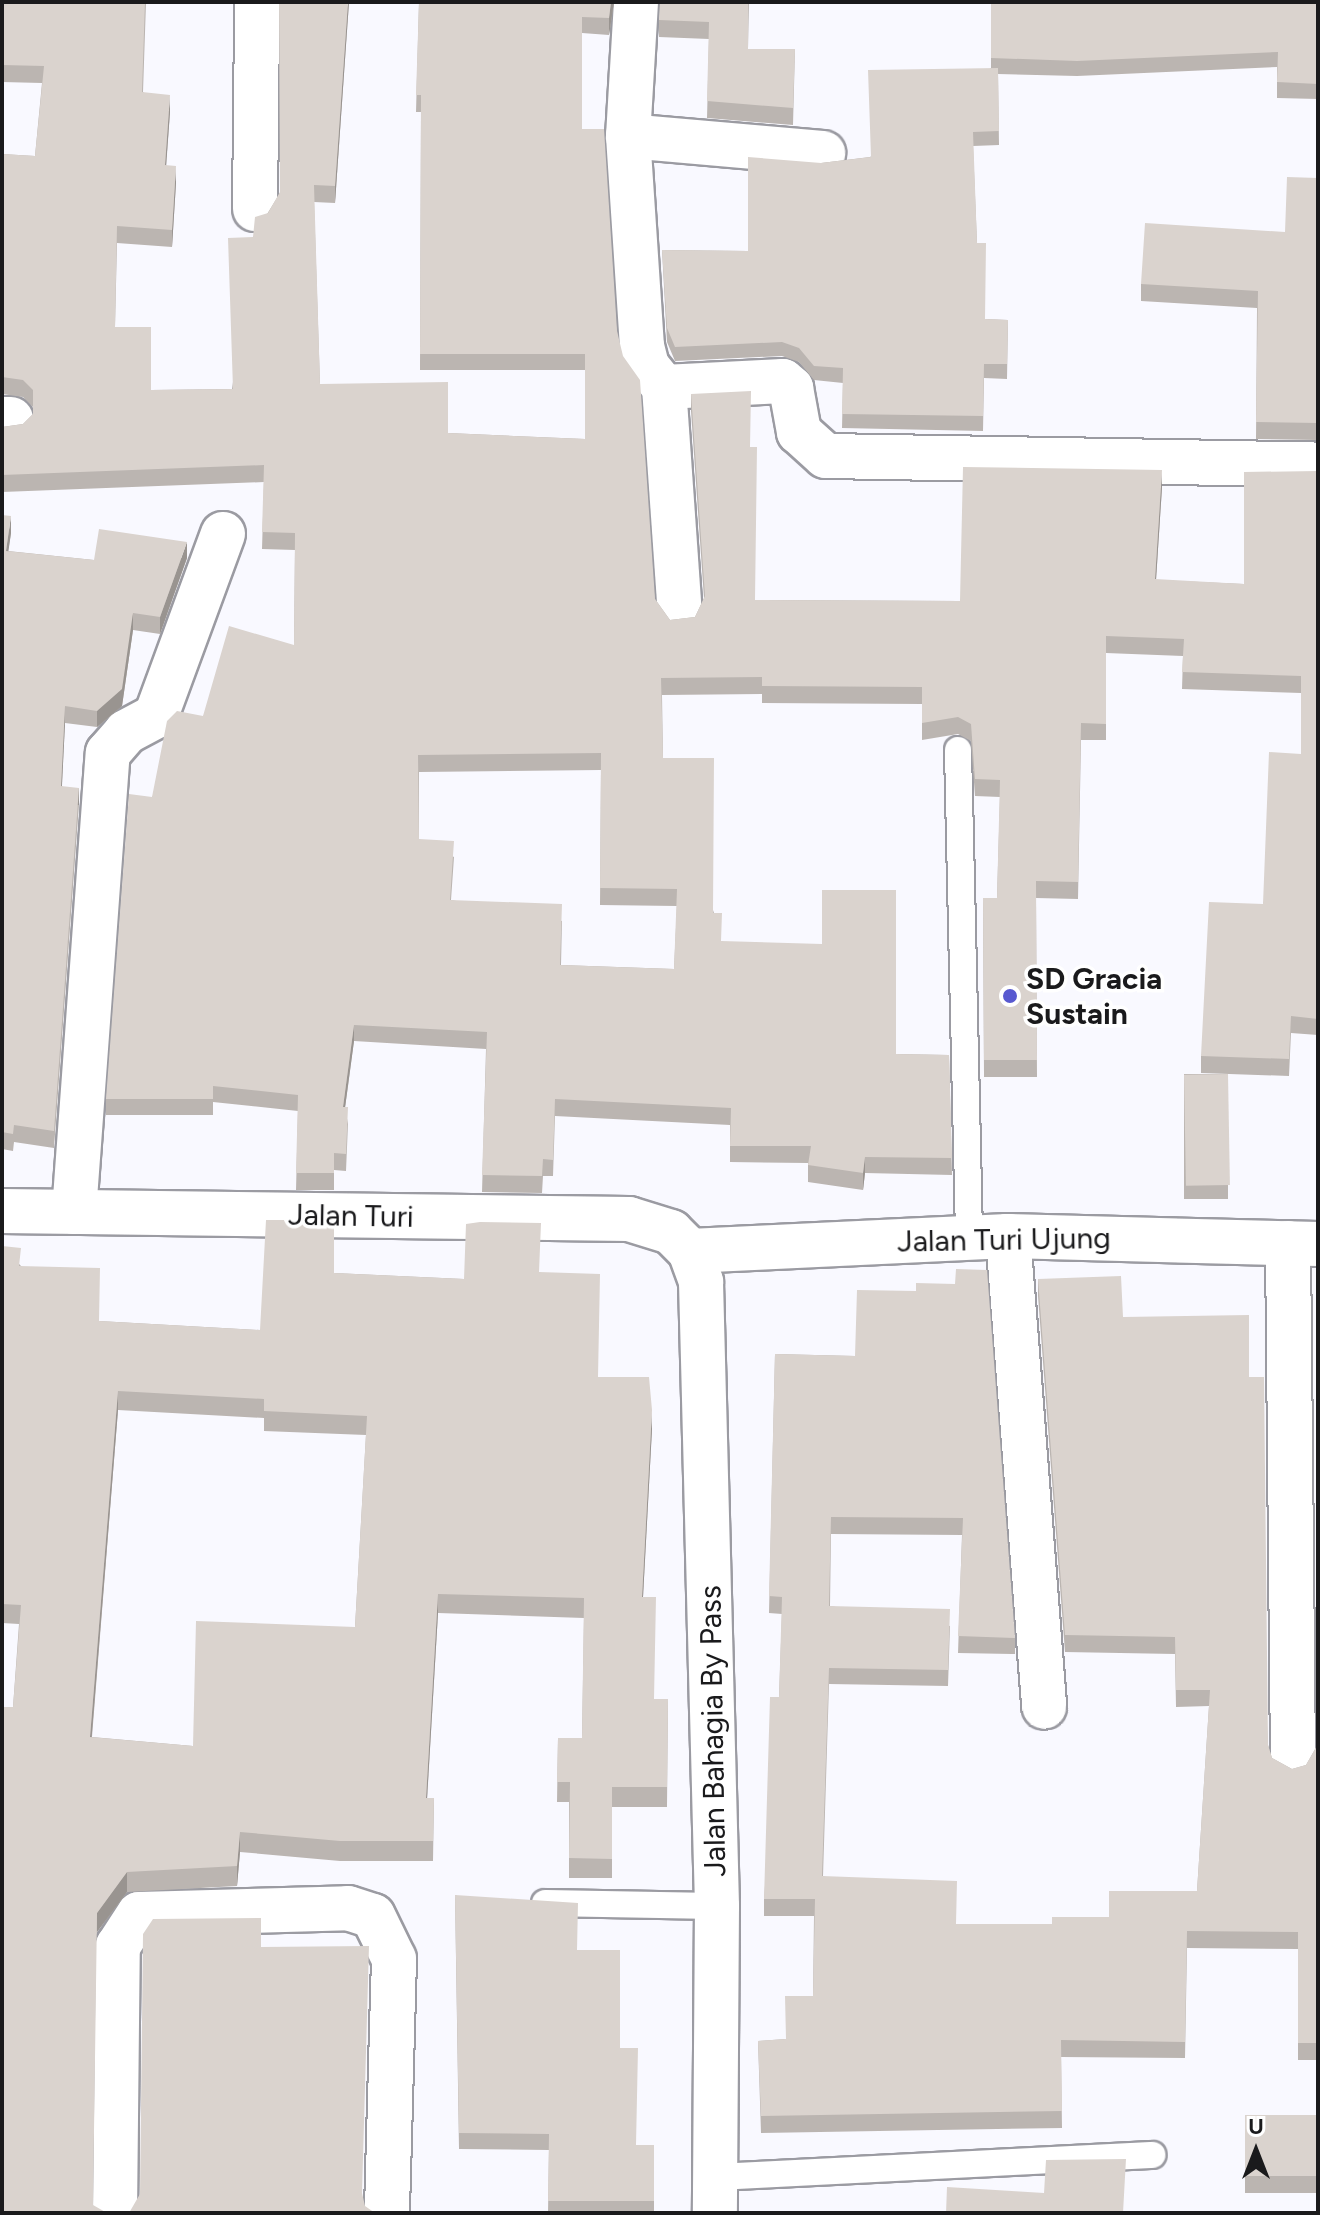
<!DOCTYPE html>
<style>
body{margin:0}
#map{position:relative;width:1320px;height:2215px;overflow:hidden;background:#f9f9ff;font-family:Figtree,sans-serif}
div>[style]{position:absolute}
.roads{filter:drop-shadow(2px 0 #9b9ba2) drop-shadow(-2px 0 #9b9ba2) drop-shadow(0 2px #9b9ba2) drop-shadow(0 -2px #9b9ba2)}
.lane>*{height:26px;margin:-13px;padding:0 13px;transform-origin:13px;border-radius:13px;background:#fff}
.street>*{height:44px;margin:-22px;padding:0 22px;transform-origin:22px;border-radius:22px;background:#fff}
.secondary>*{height:44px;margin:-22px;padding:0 22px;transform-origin:22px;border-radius:22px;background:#fff}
.wall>*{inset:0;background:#bbb5b1;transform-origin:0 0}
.shaded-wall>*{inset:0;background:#999490;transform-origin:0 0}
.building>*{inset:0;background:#dad3ce;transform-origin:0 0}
.dots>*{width:22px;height:22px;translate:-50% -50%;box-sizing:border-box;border:4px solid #fff;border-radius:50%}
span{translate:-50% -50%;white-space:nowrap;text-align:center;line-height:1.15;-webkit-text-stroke:7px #fff;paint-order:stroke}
.poi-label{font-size:30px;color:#1a1a1c;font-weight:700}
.left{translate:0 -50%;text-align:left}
.street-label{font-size:30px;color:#1a1a1c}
.frame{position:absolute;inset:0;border:4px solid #1a1a1c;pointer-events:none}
.north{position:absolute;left:1216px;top:2111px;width:80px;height:80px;-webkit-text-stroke:6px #fff;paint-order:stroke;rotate:0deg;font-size:22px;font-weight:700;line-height:32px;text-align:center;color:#1a1a1c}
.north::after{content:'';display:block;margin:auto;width:28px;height:36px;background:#1a1a1c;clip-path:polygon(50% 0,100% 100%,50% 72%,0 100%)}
</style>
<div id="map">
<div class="roads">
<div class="lane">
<i style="left:958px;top:750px;width:487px;rotate:88.7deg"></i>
<i style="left:545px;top:1903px;width:172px;rotate:1deg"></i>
<i style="left:715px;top:2177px;width:438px;rotate:-2.9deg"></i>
</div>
<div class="street">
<i style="left:636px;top:2px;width:134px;rotate:93.4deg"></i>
<i style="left:628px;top:136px;width:210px;rotate:86.2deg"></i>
<i style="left:642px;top:346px;width:21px;rotate:76deg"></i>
<i style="left:647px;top:366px;width:27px;rotate:51deg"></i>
<i style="left:664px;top:387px;width:119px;rotate:-2.9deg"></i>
<i style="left:783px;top:381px;width:11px;rotate:41deg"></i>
<i style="left:791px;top:388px;width:45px;rotate:79.7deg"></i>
<i style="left:799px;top:432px;width:36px;rotate:42deg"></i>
<i style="left:826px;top:456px;width:492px;rotate:1deg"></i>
<i style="left:628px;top:136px;width:196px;rotate:5deg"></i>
<i style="left:255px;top:209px;width:207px;rotate:-89.4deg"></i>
<i style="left:664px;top:387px;width:228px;rotate:86deg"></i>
<i style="left:2px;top:419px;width:9px"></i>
<i style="left:74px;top:1212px;width:460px;rotate:-85.8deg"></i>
<i style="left:108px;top:753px;width:28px;rotate:-49deg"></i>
<i style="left:126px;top:732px;width:34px;rotate:-28deg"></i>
<i style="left:156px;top:716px;width:194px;rotate:-69.8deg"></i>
<i style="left:1008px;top:1236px;width:472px;rotate:85.6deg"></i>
<i style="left:1288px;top:1243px;width:518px;rotate:89.45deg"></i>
<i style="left:690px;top:1251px;width:318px;rotate:-2.7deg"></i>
<i style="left:1008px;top:1236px;width:310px;rotate:1.5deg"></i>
<i style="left:115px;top:2213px;width:267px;rotate:-89.4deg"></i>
<i style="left:118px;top:1946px;width:38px;rotate:-57deg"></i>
<i style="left:139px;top:1914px;width:209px;rotate:-1.6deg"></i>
<i style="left:348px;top:1908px;width:26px;rotate:18deg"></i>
<i style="left:373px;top:1916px;width:48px;rotate:64deg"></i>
<i style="left:394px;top:1959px;width:254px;rotate:91.6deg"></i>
</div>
<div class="secondary">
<i style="left:2px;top:1211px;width:627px;rotate:0.73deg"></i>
<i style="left:629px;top:1219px;width:44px;rotate:17.2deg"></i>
<i style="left:671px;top:1232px;width:27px;rotate:45deg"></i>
<i style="left:690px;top:1251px;width:33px;rotate:70deg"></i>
<i style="left:701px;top:1282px;width:624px;rotate:88.53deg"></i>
<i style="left:717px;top:1906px;width:307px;rotate:90.4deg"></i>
</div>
</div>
<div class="wall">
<i style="clip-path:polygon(evenodd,2px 2px,161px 2px,161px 4px,146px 3px,143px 92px,170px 112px,166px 165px,176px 183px,172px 247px,117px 243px,115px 327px,151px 390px,232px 389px,253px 237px,280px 193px,349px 2px,335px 203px,314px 202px,320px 384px,448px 433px,585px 439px,585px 370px,420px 370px,421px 112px,416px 112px,419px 2px,614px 2px,609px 35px,582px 33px,582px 129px,617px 331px,655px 599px,670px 620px,695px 617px,704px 598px,691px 411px,691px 394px,750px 447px,755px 600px,960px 601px,1162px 487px,1156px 580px,1244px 584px,1318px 471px,1318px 1035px,1291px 1033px,1289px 1076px,1201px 1073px,1201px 1056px,1263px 904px,1301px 754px,1301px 693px,1182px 689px,1183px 656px,1106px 653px,1106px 740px,1081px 740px,1078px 899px,1036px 898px,1037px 1077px,984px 1077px,983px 898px,997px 898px,1000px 797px,975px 796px,971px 741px,958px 734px,922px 740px,922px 704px,762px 703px,762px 694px,662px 695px,663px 758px,714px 913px,721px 941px,896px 1054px,949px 1055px,952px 1175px,865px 1173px,863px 1190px,808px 1182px,808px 1163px,730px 1162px,730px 1125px,555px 1116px,553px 1176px,543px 1176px,542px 1193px,482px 1192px,486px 1049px,354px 1041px,345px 1107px,348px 1124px,346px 1171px,334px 1170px,334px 1190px,296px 1190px,298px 1111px,213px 1102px,213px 1115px,106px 1115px,106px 1099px,152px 797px,203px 716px,294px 645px,295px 550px,262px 549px,264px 482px,2px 492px,2px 427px,23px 424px,33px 414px,33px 407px,23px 397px,2px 394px,2px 154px,35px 156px,42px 83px,2px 82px,2px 2px,601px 770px,600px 905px,677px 906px,674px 969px,561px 965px,562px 921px,451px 900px,454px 857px,419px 839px,419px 772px,601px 770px)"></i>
<i style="clip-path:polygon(749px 2px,748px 49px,795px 49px,793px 125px,707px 118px,709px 39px,659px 37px,659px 20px)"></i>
<i style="clip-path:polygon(991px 2px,1318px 2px,1318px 99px,1277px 98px,1277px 67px,1077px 76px,998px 74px,999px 145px,973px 146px,977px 243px,985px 319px,1008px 320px,1007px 379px,984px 378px,983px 431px,842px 428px,843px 383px,814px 380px,799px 362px,782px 356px,675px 361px,667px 342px,662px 250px,748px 251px,821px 163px,870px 157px,991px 68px)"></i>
<i style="clip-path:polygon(1318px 178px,1318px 440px,1256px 439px,1257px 308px,1141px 301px,1141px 284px,1285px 232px)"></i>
<i style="clip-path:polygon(2px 515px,11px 533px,8px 551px,94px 560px,187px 558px,160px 634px,133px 630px,122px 706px,97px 727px,65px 723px,62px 786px,79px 805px,54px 1148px,14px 1142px,13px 1151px,2px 1149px)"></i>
<i style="left:1228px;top:1074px;width:125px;height:44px;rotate:90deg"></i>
<i style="clip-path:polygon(evenodd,2px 1246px,21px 1266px,99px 1321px,260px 1330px,334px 1273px,464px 1279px,540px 1272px,598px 1377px,652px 1429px,643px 1597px,654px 1699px,668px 1699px,667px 1807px,612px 1807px,612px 1878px,569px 1878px,569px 1802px,557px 1802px,558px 1738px,582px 1738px,584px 1618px,438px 1613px,427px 1798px,434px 1798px,433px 1861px,340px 1861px,240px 1852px,237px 1886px,127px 1892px,97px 1932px,2px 2213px,13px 1707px,19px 1624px,2px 1623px,2px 1246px,118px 1410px,264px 1418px,264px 1431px,366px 1435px,355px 1627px,193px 1746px,92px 1737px,118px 1410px)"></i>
<i style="clip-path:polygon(1038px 1279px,1123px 1317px,1249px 1377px,1268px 1745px,1272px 1758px,1292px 1769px,1306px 1765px,1318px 1744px,1318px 1494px,1318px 2060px,1298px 2060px,1298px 1949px,1187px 1948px,1185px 2058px,1061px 2057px,1062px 2128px,761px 2133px,758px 2041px,786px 2039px,813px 1996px,814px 1916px,764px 1916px,764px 1899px,779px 1697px,782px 1614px,769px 1613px,775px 1354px,855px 1356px,916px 1291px,1015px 1638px,1015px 1654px,958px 1653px,962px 1535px,831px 1534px,830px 1606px,950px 1626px,948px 1686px,829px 1684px,823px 1876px,956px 1924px,1052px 1924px,1109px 1917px,1197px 1891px,1209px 1706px,1176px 1707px,1175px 1654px,1065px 1652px,1038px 1296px)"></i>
<i style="clip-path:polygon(455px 1895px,577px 1950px,620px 2048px,636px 2145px,654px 2145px,654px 2213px,548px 2213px,549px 2150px,459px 2149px)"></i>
<i style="left:1318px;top:2115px;width:78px;height:73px;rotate:90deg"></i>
</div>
<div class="shaded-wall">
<i style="clip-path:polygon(348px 2px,349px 2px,335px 203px,335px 186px)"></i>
<i style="clip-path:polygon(611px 2px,614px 2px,609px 35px,609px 18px)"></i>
<i style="clip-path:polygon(170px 95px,170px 112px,165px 182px,165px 165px)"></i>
<i style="clip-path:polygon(176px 166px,176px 183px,172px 247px,172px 230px)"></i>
<i style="clip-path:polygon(1162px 470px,1162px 487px,1155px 596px,1155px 579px)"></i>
<i style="clip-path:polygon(11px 516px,11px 533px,6px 568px,6px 551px)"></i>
<i style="clip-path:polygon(187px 542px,187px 558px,160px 634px,160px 617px)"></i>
<i style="clip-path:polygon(133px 613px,133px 630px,122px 706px,97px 727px,97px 711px)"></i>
<i style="clip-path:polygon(65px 706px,65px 723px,61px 803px,61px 786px)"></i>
<i style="left:79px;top:788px;width:17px;height:344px;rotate:90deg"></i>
<i style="clip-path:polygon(354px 1025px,354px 1041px,343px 1123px,343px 1107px)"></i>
<i style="clip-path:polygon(865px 1157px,865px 1173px,863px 1190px,863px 1173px)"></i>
<i style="clip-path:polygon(118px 1391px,118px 1410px,90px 1757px,90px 1737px)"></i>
<i style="clip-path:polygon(652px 1410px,652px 1429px,642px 1616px,642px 1597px)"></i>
<i style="clip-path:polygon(438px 1594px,438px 1613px,426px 1817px,426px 1798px)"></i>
<i style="clip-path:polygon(240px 1832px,240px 1852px,237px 1886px,237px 1866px)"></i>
<i style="clip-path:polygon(127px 1872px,127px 1892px,97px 1932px,97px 1913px)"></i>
</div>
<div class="building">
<i style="clip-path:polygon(evenodd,2px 2px,145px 2px,142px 92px,170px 95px,165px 165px,176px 166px,172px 230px,117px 226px,115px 327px,151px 327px,151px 390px,233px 389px,228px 238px,253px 237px,255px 217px,268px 213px,280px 192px,279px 2px,348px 2px,335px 186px,314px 185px,320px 384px,448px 382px,448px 433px,585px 439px,585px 354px,420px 354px,421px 95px,416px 95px,419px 2px,611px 2px,609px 18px,582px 17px,582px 129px,604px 129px,617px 331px,623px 356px,640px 380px,655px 599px,670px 620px,695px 617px,705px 596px,691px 394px,751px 391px,750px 447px,757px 447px,755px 600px,960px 601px,963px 467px,1162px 470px,1155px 579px,1244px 584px,1244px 472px,1318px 471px,1318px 1019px,1291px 1016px,1289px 1059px,1201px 1056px,1209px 902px,1263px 904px,1269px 752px,1301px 754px,1301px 676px,1182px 672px,1184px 639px,1106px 636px,1106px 724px,1081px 723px,1078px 882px,1036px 881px,1037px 1060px,984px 1060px,983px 898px,997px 898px,1000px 780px,975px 779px,971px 724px,958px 717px,922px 723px,922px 687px,762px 686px,762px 677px,661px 678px,663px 758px,714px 758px,713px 913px,722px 913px,721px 941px,822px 944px,822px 890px,896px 890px,896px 1054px,949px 1055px,952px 1158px,865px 1157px,863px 1173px,808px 1165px,811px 1146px,730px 1146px,731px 1108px,555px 1099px,553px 1160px,543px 1159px,542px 1176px,482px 1175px,487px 1032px,354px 1025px,343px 1107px,348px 1107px,346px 1154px,334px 1153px,334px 1173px,296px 1173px,298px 1095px,213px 1086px,213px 1099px,106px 1099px,129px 794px,152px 797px,167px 721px,177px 711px,203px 716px,229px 626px,294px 645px,295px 533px,262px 532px,264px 465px,2px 475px,2px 427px,23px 424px,33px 414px,33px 390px,23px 380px,2px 377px,2px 154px,35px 156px,44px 66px,2px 65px,2px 2px,601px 753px,600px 888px,677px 889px,674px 969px,560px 965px,562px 904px,450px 900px,454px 841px,419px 839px,418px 755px,601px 753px)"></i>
<i style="clip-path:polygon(660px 2px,748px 2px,748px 49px,795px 49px,793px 108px,707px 101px,709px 22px,659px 20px)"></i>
<i style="clip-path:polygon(991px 2px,1318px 2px,1318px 84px,1277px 82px,1278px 52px,1077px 61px,991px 58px)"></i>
<i style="clip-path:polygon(998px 68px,999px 131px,973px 132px,977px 243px,986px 243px,985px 319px,1008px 320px,1007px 364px,984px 364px,983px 416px,842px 414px,843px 368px,814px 366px,799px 348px,782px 342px,675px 347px,667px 328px,662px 250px,748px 251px,748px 157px,821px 163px,871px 157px,868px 70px)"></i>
<i style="clip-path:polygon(1287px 177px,1318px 178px,1318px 423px,1256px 422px,1258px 291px,1141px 284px,1145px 223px,1285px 232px)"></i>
<i style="clip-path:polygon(2px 515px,11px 516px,6px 551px,94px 560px,99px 529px,187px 542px,160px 617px,133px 613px,122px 689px,97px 711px,65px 706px,61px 786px,79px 788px,54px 1131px,14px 1125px,13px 1134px,2px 1132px,2px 782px,4px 764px,2px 764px)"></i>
<i style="left:1228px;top:1074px;width:111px;height:44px;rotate:89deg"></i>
<i style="clip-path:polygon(evenodd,266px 1220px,334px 1220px,334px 1273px,464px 1279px,466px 1224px,480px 1222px,541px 1223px,539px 1272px,600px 1274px,598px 1377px,649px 1377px,652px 1410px,642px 1597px,656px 1597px,654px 1699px,668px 1699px,667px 1787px,612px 1787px,612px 1859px,569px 1858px,570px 1782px,557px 1782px,558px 1738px,582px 1738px,584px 1598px,438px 1594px,426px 1798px,434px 1798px,433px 1841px,340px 1841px,240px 1832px,237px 1866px,127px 1872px,97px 1913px,93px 2205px,107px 2213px,2px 2213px,2px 1707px,13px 1707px,21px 1605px,2px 1604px,2px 1246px,21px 1248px,19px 1266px,100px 1268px,99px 1321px,260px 1330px,266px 1220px,118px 1391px,264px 1399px,264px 1411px,367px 1416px,355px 1627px,196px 1621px,193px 1746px,90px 1737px,118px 1391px)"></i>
<i style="clip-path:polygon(956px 1269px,987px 1270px,1015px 1638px,958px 1636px,963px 1518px,831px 1517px,829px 1606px,950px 1609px,948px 1670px,829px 1668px,822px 1876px,957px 1881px,956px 1924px,1052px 1924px,1052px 1917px,1109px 1917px,1109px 1891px,1197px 1891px,1210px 1690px,1176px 1690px,1175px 1637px,1065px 1635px,1038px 1279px,1121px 1276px,1123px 1317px,1249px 1315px,1249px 1377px,1264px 1377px,1268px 1745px,1272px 1758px,1292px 1769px,1306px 1765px,1318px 1744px,1318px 2043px,1298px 2043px,1298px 1932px,1187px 1931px,1185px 2042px,1061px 2040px,1062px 2111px,761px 2116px,758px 2041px,786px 2039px,785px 1996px,813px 1996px,815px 1899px,764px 1899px,770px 1697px,779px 1697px,782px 1597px,769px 1596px,775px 1354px,855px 1356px,857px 1290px,916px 1291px,916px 1283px,955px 1284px)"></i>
<i style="clip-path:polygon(1316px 1494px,1318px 1494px,1318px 1744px)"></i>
<i style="clip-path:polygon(455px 1895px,578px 1903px,577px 1950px,620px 1950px,620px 2048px,638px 2048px,636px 2145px,654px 2145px,654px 2201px,548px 2201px,549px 2134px,459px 2133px)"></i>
<i style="clip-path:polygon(261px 1918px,261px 1947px,369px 1946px,362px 2193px,365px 2206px,375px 2213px,129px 2213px,140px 2194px,143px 1934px,153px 1919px)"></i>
<i style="left:1318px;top:2115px;width:61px;height:73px;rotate:90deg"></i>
<i style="clip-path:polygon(1126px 2159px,1123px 2213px,946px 2213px,947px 2187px,1044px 2193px,1046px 2160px)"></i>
</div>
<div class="dots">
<i style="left:1010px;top:996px;background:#5859d0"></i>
</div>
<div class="poi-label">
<span class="left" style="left:1026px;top:996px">SD Gracia<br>Sustain</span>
</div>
<div class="street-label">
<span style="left:351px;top:1216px;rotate:1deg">Jalan Turi</span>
<span style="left:1004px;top:1240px;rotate:-1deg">Jalan Turi Ujung</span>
<span style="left:713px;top:1731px;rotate:-91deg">Jalan Bahagia By Pass</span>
</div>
<div class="frame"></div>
<div class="north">U</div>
</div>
